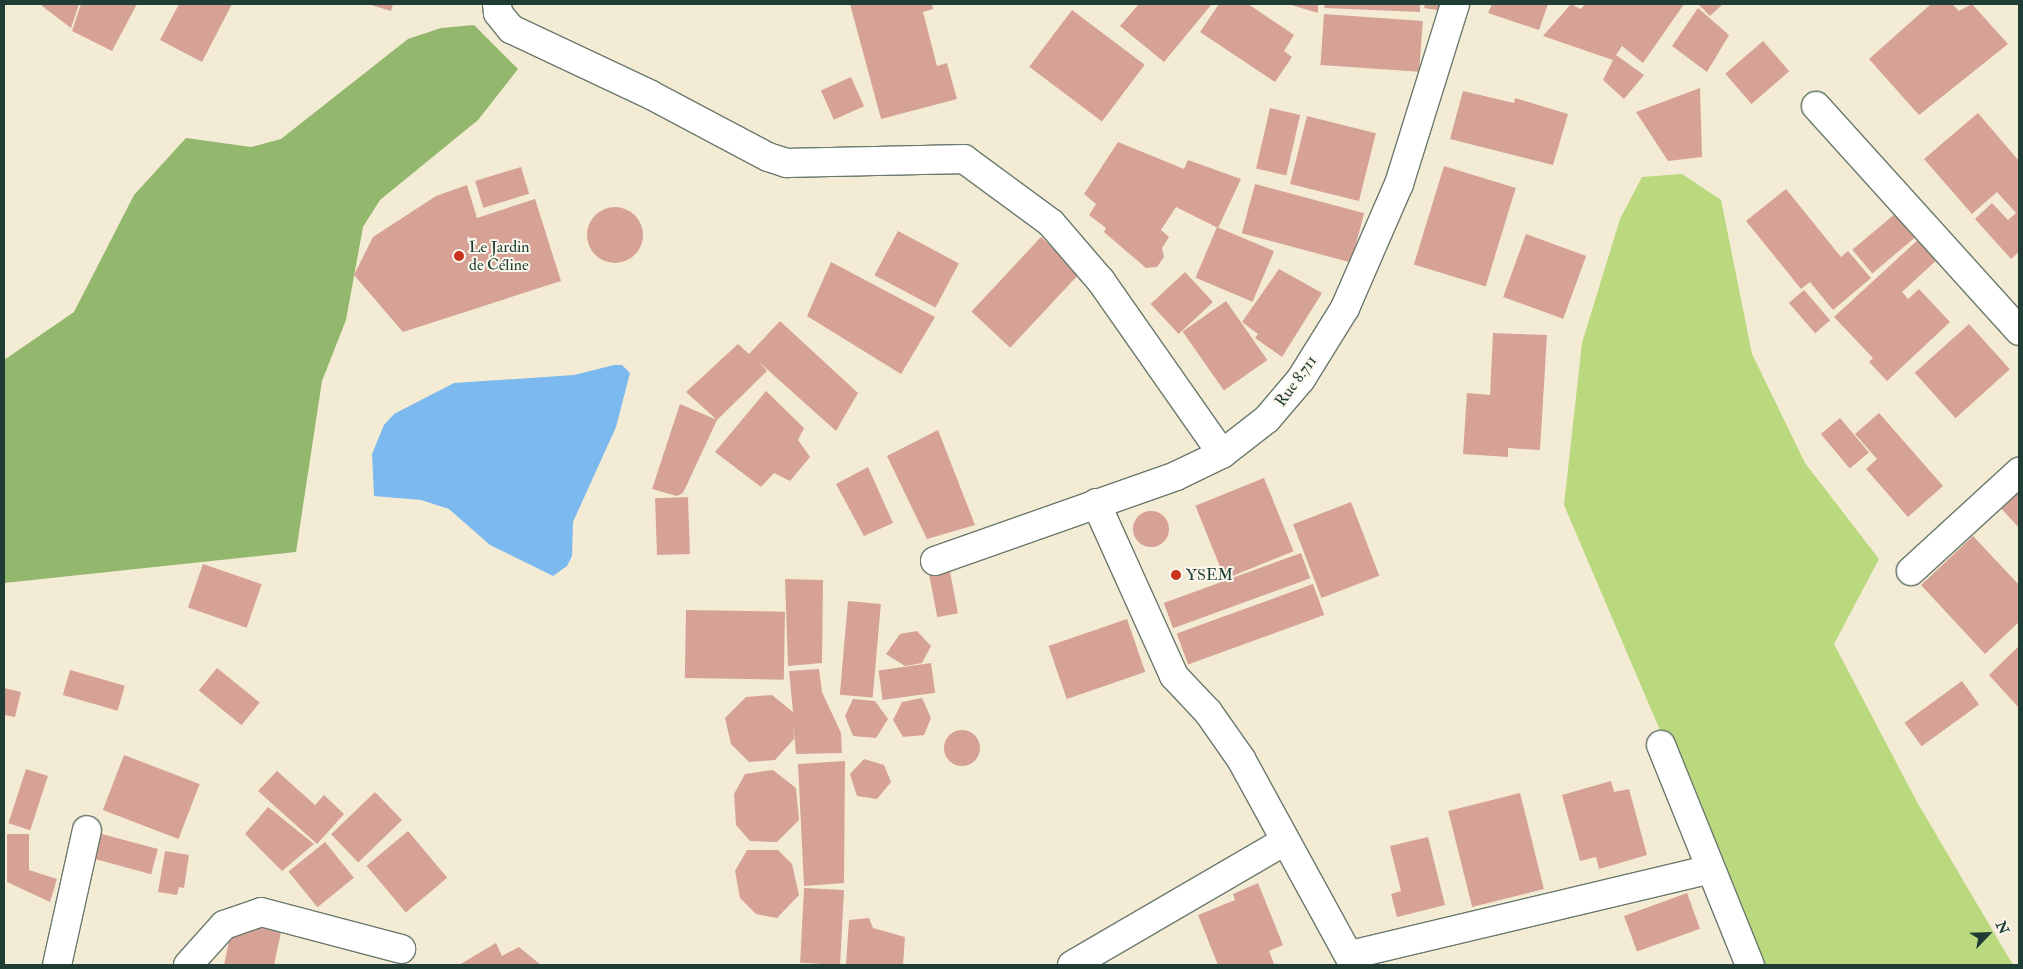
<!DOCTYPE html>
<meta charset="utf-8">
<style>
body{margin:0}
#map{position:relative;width:2023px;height:969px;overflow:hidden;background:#f4ebd5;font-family:"IM FELL Double Pica",serif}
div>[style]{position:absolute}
.green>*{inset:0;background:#bad87e}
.forest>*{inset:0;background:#93b86d}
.water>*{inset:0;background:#7bb9ef}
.building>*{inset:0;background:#d5a295;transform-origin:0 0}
.round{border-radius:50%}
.roads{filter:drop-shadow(1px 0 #6a7a6c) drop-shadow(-1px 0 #6a7a6c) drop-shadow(0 1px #6a7a6c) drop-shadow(0 -1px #6a7a6c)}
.minor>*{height:28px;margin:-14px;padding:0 14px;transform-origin:14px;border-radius:14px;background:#fff}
.dots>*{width:14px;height:14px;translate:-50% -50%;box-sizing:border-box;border:2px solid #fbf7ec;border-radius:50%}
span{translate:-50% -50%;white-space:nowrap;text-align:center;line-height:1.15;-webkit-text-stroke:4px #fbf7ec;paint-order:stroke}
.poi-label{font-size:16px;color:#1f3d34}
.left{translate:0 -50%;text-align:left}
.street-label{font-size:16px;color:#1f3d34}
.frame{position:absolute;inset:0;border:5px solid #1f3d34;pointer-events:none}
.north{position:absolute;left:1963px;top:909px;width:50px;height:50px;-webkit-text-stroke:4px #fbf7ec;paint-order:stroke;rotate:66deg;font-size:14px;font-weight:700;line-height:20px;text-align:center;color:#1f3d34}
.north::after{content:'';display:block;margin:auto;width:18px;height:22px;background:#1f3d34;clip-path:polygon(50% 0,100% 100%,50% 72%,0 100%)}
</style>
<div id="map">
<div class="green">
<i style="clip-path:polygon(1682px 174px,1721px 200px,1752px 354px,1805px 463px,1879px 559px,1834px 644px,1917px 802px,2013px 965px,1760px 965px,1564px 505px,1582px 343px,1620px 219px,1642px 177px)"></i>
</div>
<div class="forest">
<i style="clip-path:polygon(474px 25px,518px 69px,478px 120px,380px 200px,363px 227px,346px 320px,322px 381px,296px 552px,4px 583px,4px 360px,74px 312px,134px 195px,186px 138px,251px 147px,281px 139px,408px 39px,441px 28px)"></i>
</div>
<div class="water">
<i style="clip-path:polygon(614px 365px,622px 365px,630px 373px,616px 427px,573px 522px,572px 556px,567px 566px,553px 576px,490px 545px,449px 509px,421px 500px,374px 496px,372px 454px,384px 425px,394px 414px,454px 383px,574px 375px)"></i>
</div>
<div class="building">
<i style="clip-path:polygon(43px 4px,79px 4px,71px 28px,42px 6px)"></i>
<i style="clip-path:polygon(81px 4px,137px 4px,112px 51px,72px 31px)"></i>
<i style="clip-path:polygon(179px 4px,232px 4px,202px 62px,160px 40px)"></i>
<i style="clip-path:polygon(368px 4px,393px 4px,391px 11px)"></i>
<i style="clip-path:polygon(850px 4px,932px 4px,933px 9px,923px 12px,937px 66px,947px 63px,957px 99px,881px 119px)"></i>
<i style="clip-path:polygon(1139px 4px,1210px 4px,1211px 5px,1164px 62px,1120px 26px)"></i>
<i style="clip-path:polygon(1219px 4px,1248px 4px,1294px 35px,1284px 51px,1292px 57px,1275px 82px,1200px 32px)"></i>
<i style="clip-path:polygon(1288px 4px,1318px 4px,1318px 13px)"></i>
<i style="clip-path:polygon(1325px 4px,1420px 4px,1420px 12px,1324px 8px)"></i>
<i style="clip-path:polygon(1425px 4px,1446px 4px,1444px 11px,1424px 8px)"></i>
<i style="clip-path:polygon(1492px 4px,1548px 4px,1539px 30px,1488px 13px)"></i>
<i style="clip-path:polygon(1571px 4px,1581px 9px,1585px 4px,1684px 4px,1643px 63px,1622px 46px,1616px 55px,1644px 75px,1624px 99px,1603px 80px,1613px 60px,1543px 36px)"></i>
<i style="clip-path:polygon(1698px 4px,1723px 4px,1710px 16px)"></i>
<i style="clip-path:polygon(1931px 4px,1952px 4px,1959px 11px,1972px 4px,2008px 44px,1919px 115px,1869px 59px)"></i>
<i style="clip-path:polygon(1698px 8px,1729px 35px,1707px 72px,1672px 46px)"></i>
<i style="left:1072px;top:10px;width:91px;height:71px;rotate:37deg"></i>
<i style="left:1324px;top:14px;width:99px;height:51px;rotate:4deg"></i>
<i style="left:1763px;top:41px;width:40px;height:50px;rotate:49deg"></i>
<i style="left:851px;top:77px;width:32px;height:33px;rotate:66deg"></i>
<i style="clip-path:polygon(1700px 88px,1702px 157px,1668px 161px,1636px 112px)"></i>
<i style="clip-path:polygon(1463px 91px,1514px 103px,1515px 98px,1568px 114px,1553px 165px,1450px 139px)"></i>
<i style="left:1270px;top:108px;width:31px;height:62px;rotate:13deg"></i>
<i style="clip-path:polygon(1978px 113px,2019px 161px,2019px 252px,2011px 259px,1975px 219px,1992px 203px,2008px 220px,2016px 213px,1997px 192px,1972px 214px,1924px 159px)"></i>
<i style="left:1307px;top:116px;width:71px;height:70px;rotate:14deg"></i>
<i style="clip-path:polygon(1118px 142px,1184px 169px,1188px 160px,1241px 179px,1218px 228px,1176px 207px,1161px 230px,1169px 237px,1162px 248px,1164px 257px,1157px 267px,1146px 268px,1104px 232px,1106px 228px,1089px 215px,1096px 204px,1084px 194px)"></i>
<i style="left:1444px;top:166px;width:75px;height:103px;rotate:17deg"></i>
<i style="left:521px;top:167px;width:28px;height:48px;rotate:73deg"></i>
<i style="left:1255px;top:184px;width:113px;height:51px;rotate:15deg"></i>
<i style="clip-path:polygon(467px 185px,477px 218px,535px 199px,561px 281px,403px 332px,354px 275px,373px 237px,436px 196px)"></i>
<i style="clip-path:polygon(1786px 189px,1841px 257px,1848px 251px,1871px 278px,1833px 310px,1810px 282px,1801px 289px,1746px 221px)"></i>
<i class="round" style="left:587px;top:207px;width:56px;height:56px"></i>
<i style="left:1896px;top:213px;width:31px;height:57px;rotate:50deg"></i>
<i style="left:1217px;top:227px;width:62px;height:55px;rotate:23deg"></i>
<i style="left:898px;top:231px;width:69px;height:50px;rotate:28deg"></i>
<i style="left:1526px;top:234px;width:64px;height:67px;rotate:20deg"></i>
<i style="left:1041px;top:237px;width:53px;height:102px;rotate:43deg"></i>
<i style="clip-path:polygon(1921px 237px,1940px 257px,1902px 292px,1908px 299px,1919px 289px,1950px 322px,1887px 381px,1869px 362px,1873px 358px,1834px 317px)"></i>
<i style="clip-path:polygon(831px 262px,935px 317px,901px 374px,807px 316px)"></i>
<i style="clip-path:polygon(1279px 269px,1322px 293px,1282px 357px,1255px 338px,1258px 334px,1242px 322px)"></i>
<i style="left:1185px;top:272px;width:41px;height:47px;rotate:47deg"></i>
<i style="left:1804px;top:290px;width:40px;height:20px;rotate:49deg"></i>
<i style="left:1226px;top:301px;width:72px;height:53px;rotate:55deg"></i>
<i style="clip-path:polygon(780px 321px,858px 393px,836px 431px,759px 362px,767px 371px,717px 420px,686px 392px,738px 344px,749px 354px)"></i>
<i style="left:1969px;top:324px;width:61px;height:73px;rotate:48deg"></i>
<i style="clip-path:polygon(1493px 333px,1547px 335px,1540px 450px,1508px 448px,1508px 457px,1463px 454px,1467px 393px,1490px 395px)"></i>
<i style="clip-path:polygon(766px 391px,804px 428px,798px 440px,810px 457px,790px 481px,774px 473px,761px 487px,715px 452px)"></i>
<i style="clip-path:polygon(680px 404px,717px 420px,683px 493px,677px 496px,652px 489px)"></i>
<i style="clip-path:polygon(1879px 413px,1943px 486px,1908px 517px,1866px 469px,1877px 459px,1855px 434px)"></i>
<i style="left:1840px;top:418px;width:45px;height:25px;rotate:50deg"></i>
<i style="clip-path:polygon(938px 430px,975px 525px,927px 539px,887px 456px)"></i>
<i style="clip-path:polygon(868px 467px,893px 523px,864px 536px,836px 484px)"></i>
<i style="left:1264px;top:478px;width:79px;height:74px;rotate:68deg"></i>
<i style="clip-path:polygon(2019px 490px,2019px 528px,2000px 507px)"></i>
<i style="left:688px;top:497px;width:57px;height:33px;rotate:88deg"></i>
<i style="left:1351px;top:502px;width:79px;height:62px;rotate:69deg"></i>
<i class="round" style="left:1133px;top:511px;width:36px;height:36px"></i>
<i style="clip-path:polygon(1973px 536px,2019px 585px,2019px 622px,1985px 654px,1921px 585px)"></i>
<i style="left:1301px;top:553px;width:27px;height:146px;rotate:70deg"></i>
<i style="left:203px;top:564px;width:62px;height:46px;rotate:19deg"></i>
<i style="left:949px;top:567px;width:47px;height:21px;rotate:79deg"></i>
<i style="clip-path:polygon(785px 579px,823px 580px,822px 663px,788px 666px)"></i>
<i style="left:1313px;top:584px;width:33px;height:145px;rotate:70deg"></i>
<i style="left:848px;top:601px;width:33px;height:94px;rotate:5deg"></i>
<i style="left:686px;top:610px;width:99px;height:68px;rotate:1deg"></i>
<i style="left:1127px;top:619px;width:56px;height:83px;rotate:71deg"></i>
<i style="clip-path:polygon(917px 631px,931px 646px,922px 663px,905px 666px,886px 654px,900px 634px)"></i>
<i style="clip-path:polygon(2019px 646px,2019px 708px,1989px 675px)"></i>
<i style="left:931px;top:663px;width:30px;height:53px;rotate:82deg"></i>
<i style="left:217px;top:668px;width:55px;height:29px;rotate:39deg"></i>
<i style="clip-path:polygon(819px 669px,822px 692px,841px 733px,842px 753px,796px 754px,793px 722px,794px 739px,775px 760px,749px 762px,731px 744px,725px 718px,746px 697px,772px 695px,793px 712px,789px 671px)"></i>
<i style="left:70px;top:670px;width:57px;height:26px;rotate:16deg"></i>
<i style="left:1962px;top:681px;width:29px;height:71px;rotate:54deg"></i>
<i style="clip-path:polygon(4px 688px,21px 692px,15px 717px,4px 715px)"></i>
<i style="clip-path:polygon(922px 698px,931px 718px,924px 735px,903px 737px,893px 720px,902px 702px)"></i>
<i style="clip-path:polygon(853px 699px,875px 701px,888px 719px,876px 738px,853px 736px,845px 716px)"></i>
<i class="round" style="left:944px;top:730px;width:36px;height:36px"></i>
<i style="left:124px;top:755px;width:81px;height:59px;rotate:21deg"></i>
<i style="clip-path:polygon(864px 759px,884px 765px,891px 782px,877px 799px,857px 796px,850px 774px)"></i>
<i style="clip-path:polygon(845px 761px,844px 883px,804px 886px,798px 764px)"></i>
<i style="left:26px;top:769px;width:23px;height:57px;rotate:18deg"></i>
<i style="clip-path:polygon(773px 770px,796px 788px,799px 820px,777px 842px,750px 841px,736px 825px,734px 794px,745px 774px)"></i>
<i style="clip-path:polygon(277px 771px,315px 805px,324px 795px,344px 814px,317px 844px,258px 791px)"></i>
<i style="clip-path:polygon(1611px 781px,1614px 792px,1629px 789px,1647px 855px,1599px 869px,1596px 857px,1580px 861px,1562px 795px)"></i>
<i style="left:375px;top:792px;width:39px;height:61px;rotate:46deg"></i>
<i style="left:1520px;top:793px;width:99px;height:74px;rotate:76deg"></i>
<i style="clip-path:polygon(268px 807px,314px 844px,282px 871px,245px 834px)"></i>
<i style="left:408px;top:831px;width:61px;height:54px;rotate:50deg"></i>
<i style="left:98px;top:833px;width:62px;height:26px;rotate:15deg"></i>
<i style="clip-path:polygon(7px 834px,29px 834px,29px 870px,57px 879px,50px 902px,7px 882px)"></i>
<i style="clip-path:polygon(1428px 837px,1445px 905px,1397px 917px,1391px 894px,1401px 891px,1390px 846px)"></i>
<i style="left:325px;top:842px;width:46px;height:47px;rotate:51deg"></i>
<i style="clip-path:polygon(747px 850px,778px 850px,792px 864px,799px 895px,777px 918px,756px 914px,740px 898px,735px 871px)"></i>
<i style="clip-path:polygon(165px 851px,189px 855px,184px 888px,179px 887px,177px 895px,158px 892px)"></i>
<i style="clip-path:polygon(1258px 883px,1283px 945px,1269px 951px,1274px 964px,1218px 965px,1198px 915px,1235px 900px,1233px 894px)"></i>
<i style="left:844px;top:890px;width:75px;height:40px;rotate:93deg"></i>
<i style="left:1687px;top:893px;width:38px;height:67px;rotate:70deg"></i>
<i style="clip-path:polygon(869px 918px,873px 928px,905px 937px,903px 965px,846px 965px,849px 920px)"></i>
<i style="clip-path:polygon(244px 924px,281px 932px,274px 965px,224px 965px,231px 932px)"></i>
<i style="clip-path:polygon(496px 943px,502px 956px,519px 947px,541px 965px,459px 965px)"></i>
</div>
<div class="roads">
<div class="minor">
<i style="left:497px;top:4px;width:9px;rotate:84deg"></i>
<i style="left:498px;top:13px;width:21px;rotate:51deg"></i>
<i style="left:511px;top:29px;width:155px;rotate:25.2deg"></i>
<i style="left:651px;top:95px;width:132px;rotate:27.9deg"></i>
<i style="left:768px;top:157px;width:20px;rotate:18deg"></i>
<i style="left:787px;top:163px;width:177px;rotate:-1.3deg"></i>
<i style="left:964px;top:159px;width:108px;rotate:36.3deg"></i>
<i style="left:1051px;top:223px;width:77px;rotate:49.2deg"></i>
<i style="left:1101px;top:281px;width:211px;rotate:55deg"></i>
<i style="left:1816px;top:106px;width:303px;rotate:47.9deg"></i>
<i style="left:1096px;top:503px;width:190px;rotate:65.7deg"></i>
<i style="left:1174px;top:676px;width:50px;rotate:46.6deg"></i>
<i style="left:1208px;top:712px;width:57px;rotate:54.9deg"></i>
<i style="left:1241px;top:759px;width:235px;rotate:61.3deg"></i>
<i style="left:935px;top:561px;width:256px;rotate:-19.4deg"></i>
<i style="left:1176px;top:476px;width:51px;rotate:-25.6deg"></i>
<i style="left:1222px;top:454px;width:57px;rotate:-37.9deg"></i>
<i style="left:1267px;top:419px;width:52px;rotate:-49.6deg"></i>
<i style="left:1301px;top:379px;width:84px;rotate:-58.2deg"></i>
<i style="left:1345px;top:308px;width:135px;rotate:-66.5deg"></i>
<i style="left:1399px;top:184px;width:189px;rotate:-72.7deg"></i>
<i style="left:1911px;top:571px;width:147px;rotate:-42.5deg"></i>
<i style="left:1661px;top:745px;width:237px;rotate:68deg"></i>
<i style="left:1350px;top:955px;width:370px;rotate:-13.4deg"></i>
<i style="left:57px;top:965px;width:138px;rotate:-77.5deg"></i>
<i style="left:188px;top:965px;width:54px;rotate:-48deg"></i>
<i style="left:224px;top:925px;width:39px;rotate:-19deg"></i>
<i style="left:261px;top:912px;width:145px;rotate:14.8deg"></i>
<i style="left:1072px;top:965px;width:244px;rotate:-30.2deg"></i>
</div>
</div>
<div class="dots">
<i style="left:459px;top:256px;background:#c8321e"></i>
<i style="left:1176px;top:575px;background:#c8321e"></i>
</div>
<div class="poi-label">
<span class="left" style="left:469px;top:256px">Le Jardin<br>de Céline</span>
<span class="left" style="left:1186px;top:575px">YSEM</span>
</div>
<div class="street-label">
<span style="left:1296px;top:381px;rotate:-54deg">Rue 8.711</span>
</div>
<div class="frame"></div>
<div class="north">N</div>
</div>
